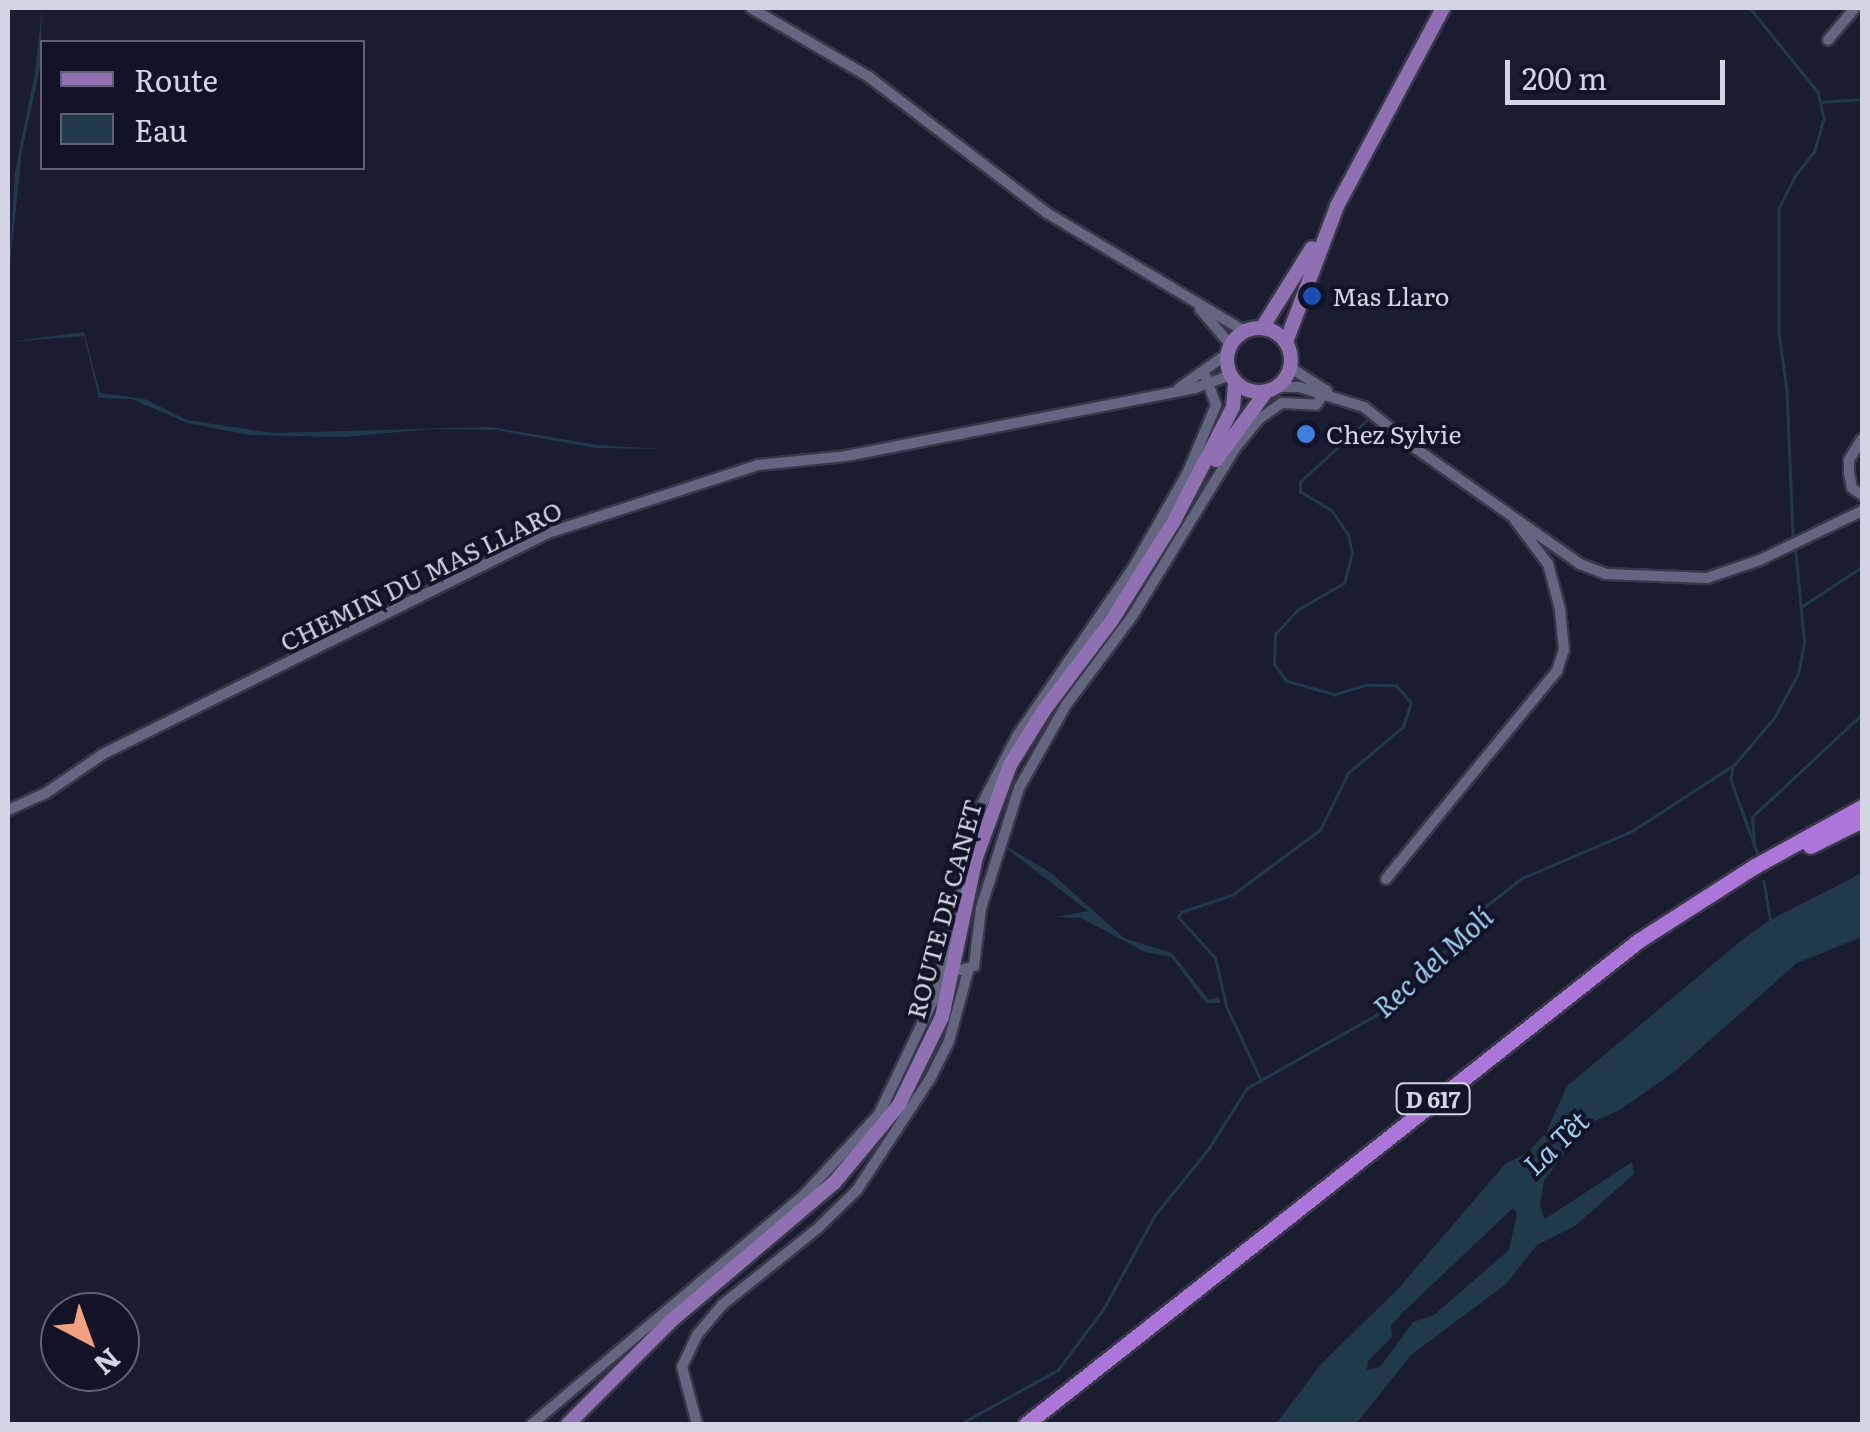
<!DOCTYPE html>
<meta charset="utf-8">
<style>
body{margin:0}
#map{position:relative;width:1870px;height:1432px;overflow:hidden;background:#1a1c30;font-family:Literata,serif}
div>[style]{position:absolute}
.water>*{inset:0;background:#213a49}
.stream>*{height:2.5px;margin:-1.25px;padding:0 1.25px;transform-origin:1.25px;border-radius:1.25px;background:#213a49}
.roads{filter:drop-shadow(2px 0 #373848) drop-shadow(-2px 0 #373848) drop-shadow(0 2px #373848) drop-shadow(0 -2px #373848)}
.minor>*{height:10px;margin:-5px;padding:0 5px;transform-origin:5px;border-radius:5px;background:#63667e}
.major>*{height:14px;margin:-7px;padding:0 7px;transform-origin:7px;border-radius:7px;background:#8e70b3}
.major>.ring{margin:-7px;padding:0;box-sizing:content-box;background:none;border:14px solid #8e70b3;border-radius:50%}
.highway>*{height:15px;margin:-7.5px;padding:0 7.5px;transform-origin:7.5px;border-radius:7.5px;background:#ab76d7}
.dots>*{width:28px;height:28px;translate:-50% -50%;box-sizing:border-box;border:5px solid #121326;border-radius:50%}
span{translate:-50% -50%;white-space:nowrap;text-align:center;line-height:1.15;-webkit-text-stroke:8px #121326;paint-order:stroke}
.shield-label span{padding:2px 8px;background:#121326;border:2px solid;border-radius:8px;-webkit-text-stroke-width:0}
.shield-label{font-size:22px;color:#d4d5e4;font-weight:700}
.poi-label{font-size:25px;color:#d4d5e4}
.left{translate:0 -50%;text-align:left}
.street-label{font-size:25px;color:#d4d5e4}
.water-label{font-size:28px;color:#9cd1f1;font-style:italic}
.frame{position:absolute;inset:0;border:10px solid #d4d5e4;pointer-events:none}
.legend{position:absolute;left:40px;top:40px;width:325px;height:130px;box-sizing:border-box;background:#121326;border:2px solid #606172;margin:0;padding:12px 18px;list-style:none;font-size:30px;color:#d4d5e4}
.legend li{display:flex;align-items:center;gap:20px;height:50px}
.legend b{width:50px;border:2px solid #606172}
.north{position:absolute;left:40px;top:1292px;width:100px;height:100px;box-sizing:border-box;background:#121326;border:2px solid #606172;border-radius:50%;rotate:139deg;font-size:28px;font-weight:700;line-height:40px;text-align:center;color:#d4d5e4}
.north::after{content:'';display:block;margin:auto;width:35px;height:45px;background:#f2a080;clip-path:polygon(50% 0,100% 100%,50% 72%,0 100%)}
.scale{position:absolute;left:1505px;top:60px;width:220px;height:45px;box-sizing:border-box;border:5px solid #d4d5e4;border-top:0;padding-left:12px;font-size:30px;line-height:35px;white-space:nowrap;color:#d4d5e4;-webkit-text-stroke:8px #121326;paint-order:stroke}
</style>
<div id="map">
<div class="water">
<i style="clip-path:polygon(42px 8px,40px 68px,22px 151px,8px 284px,15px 172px,35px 72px)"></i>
<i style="clip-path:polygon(84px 332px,100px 393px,145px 399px,187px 420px,273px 433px,490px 427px,597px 445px,663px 449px,595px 448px,496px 430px,432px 429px,343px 437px,250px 435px,187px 423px,132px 399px,99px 398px,84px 336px,8px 342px)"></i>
<i style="clip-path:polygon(997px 841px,1050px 872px,1124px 938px,1172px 953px,1209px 1000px,1219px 997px,1220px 1003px,1206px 1003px,1171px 957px,1145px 952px,1081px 918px,1057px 917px,1088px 911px)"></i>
<i style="clip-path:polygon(evenodd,1862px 873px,1862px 937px,1797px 963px,1674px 1072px,1618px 1111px,1585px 1125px,1544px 1181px,1540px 1206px,1545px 1219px,1632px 1162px,1634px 1174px,1575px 1226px,1537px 1245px,1506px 1284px,1411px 1355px,1356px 1424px,1276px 1424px,1321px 1364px,1397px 1290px,1505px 1164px,1527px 1153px,1546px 1133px,1567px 1086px,1742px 940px,1770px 920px,1862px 873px,1513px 1208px,1517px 1213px,1509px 1250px,1434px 1315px,1413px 1322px,1380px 1367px,1367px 1370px,1368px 1361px,1392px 1337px,1391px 1326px,1401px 1314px,1513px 1208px)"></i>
</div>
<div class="stream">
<i style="left:1750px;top:8px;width:108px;rotate:51deg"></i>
<i style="left:1818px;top:92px;width:28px;rotate:77deg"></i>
<i style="left:1824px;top:119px;width:33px;rotate:106deg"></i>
<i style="left:1815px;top:151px;width:33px;rotate:128deg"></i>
<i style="left:1795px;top:177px;width:35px;rotate:117deg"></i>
<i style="left:1779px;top:208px;width:124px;rotate:90deg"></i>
<i style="left:1779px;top:332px;width:60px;rotate:82.3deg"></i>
<i style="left:1787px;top:391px;width:143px;rotate:87.6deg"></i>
<i style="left:1820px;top:102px;width:42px;rotate:-4.1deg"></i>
<i style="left:1801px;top:607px;width:73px;rotate:-33.3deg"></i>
<i style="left:1733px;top:767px;width:13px;rotate:99deg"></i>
<i style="left:1731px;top:780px;width:77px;rotate:70.1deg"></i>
<i style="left:1754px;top:845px;width:28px;rotate:-94deg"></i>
<i style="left:1752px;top:817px;width:151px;rotate:-43.1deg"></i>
<i style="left:1764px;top:881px;width:38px;rotate:81deg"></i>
<i style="left:1260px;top:1079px;width:81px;rotate:-115deg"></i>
<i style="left:1226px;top:1006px;width:49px;rotate:-102.9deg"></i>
<i style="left:1215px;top:958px;width:55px;rotate:-132.1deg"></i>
<i style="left:1178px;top:917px;width:6px;rotate:-59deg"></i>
<i style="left:1181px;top:912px;width:54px;rotate:-18.4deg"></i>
<i style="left:1232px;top:895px;width:109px;rotate:-36.5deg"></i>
<i style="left:1320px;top:830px;width:64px;rotate:-63.8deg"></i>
<i style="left:1348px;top:773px;width:72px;rotate:-39.9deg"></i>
<i style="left:1403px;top:727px;width:25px;rotate:-72deg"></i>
<i style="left:1411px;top:703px;width:23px;rotate:-131deg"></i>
<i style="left:1396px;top:686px;width:29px;rotate:-178deg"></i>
<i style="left:1367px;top:685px;width:34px;rotate:163deg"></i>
<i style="left:1335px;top:695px;width:51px;rotate:-164.1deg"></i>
<i style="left:1286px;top:681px;width:21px;rotate:-125deg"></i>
<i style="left:1274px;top:664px;width:30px;rotate:-88deg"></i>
<i style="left:1275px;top:634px;width:33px;rotate:-47deg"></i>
<i style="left:1297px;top:610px;width:54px;rotate:-29.9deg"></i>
<i style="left:1344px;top:583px;width:30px;rotate:-75deg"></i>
<i style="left:1352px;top:554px;width:19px;rotate:-102deg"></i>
<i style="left:1348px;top:535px;width:29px;rotate:-124deg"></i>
<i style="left:1332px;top:511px;width:37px;rotate:-149deg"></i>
<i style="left:1300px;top:492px;width:10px;rotate:-90deg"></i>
<i style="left:1300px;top:482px;width:94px;rotate:-42.8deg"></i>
<i style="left:960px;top:1424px;width:112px;rotate:-28.9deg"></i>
<i style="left:1058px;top:1370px;width:77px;rotate:-53.4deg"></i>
<i style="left:1104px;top:1308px;width:106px;rotate:-61.3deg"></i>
<i style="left:1155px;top:1215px;width:86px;rotate:-51.1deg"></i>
<i style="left:1209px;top:1148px;width:71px;rotate:-57.7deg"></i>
<i style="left:1247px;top:1088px;width:148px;rotate:-29.5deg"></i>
<i style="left:1376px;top:1015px;width:72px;rotate:-41.6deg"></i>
<i style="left:1430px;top:967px;width:83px;rotate:-47.4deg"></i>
<i style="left:1486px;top:906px;width:46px;rotate:-37.9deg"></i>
<i style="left:1522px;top:878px;width:120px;rotate:-23.1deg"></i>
<i style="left:1632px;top:831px;width:123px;rotate:-33deg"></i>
<i style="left:1735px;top:764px;width:60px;rotate:-49.7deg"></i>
<i style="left:1774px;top:718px;width:50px;rotate:-61.4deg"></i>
<i style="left:1798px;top:674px;width:33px;rotate:-79deg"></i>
<i style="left:1804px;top:642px;width:94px;rotate:-95.5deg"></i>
</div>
<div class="roads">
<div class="minor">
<i style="left:751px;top:8px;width:137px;rotate:30.3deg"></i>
<i style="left:869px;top:77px;width:224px;rotate:37.4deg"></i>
<i style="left:1047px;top:213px;width:230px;rotate:30.9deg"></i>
<i style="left:1828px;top:40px;width:42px;rotate:-49.8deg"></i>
<i style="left:1200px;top:309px;width:48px;rotate:49.3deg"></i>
<i style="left:1291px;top:368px;width:43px;rotate:32.6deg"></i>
<i style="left:1279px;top:387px;width:20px"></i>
<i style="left:1299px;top:387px;width:68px;rotate:17.1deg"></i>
<i style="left:1364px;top:407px;width:65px;rotate:38.8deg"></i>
<i style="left:1415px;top:448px;width:202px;rotate:35.1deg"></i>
<i style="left:1580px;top:564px;width:28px;rotate:21deg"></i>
<i style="left:1606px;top:574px;width:101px;rotate:2.3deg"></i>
<i style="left:1707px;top:578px;width:56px;rotate:-18.8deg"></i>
<i style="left:1760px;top:560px;width:113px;rotate:-25.7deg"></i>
<i style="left:1179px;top:388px;width:59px;rotate:-35.3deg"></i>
<i style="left:1862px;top:439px;width:25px;rotate:122deg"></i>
<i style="left:1849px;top:460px;width:13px;rotate:90deg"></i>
<i style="left:1849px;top:473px;width:15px;rotate:79deg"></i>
<i style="left:1852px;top:488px;width:12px;rotate:35deg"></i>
<i style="left:8px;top:810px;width:42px;rotate:-24.1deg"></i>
<i style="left:46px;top:793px;width:69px;rotate:-34.4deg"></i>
<i style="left:103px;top:754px;width:497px;rotate:-26.4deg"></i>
<i style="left:548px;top:533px;width:221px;rotate:-17.9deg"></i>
<i style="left:758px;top:465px;width:88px;rotate:-5.8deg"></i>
<i style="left:846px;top:456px;width:356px;rotate:-11deg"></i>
<i style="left:1195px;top:388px;width:37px;rotate:-20deg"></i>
<i style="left:1386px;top:879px;width:269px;rotate:-50.6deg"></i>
<i style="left:1557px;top:671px;width:22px;rotate:-72deg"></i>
<i style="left:1564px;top:650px;width:41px;rotate:-95.6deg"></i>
<i style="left:1560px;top:609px;width:47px;rotate:-104.9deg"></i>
<i style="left:1548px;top:564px;width:55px;rotate:-126.9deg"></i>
<i style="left:961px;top:970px;width:14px;rotate:-17deg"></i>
<i style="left:974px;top:966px;width:58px;rotate:-83.1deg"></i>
<i style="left:981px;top:908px;width:126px;rotate:-72.4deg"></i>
<i style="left:1019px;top:788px;width:95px;rotate:-60.5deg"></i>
<i style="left:1066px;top:705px;width:112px;rotate:-53.3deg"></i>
<i style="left:1133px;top:615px;width:197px;rotate:-58.5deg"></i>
<i style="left:1236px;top:447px;width:36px;rotate:-51deg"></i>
<i style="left:1259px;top:419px;width:28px;rotate:-35deg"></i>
<i style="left:1282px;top:403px;width:34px;rotate:3deg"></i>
<i style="left:1316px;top:405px;width:18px;rotate:-56deg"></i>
<i style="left:532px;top:1424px;width:353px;rotate:-40.1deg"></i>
<i style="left:802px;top:1197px;width:113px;rotate:-47.1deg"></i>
<i style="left:879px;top:1114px;width:125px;rotate:-64.5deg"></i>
<i style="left:933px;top:1001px;width:196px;rotate:-76.5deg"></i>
<i style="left:979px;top:810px;width:83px;rotate:-62.8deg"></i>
<i style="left:1017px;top:736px;width:204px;rotate:-55.4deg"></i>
<i style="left:1133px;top:568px;width:111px;rotate:-60.2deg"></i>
<i style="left:1188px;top:472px;width:73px;rotate:-67.3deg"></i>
<i style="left:1216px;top:405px;width:35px;rotate:-110deg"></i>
<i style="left:697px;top:1424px;width:59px;rotate:-104.7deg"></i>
<i style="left:682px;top:1367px;width:35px;rotate:-65deg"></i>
<i style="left:697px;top:1335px;width:39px;rotate:-50deg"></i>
<i style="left:722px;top:1305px;width:123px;rotate:-38.7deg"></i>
<i style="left:818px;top:1228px;width:54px;rotate:-44.3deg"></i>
<i style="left:857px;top:1190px;width:133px;rotate:-56.7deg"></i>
<i style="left:930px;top:1079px;width:42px;rotate:-63.4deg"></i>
<i style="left:949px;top:1041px;width:73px;rotate:-74.8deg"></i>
</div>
<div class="major">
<i class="ring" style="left:1227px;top:328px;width:50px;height:50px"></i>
<i style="left:1262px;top:328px;width:94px;rotate:-58deg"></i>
<i style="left:1286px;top:342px;width:145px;rotate:-69.4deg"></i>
<i style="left:1337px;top:206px;width:225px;rotate:-61.8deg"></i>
<i style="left:1216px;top:460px;width:83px;rotate:-53.8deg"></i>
<i style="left:568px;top:1424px;width:146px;rotate:-45deg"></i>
<i style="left:671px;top:1321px;width:214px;rotate:-40.3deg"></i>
<i style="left:834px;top:1183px;width:102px;rotate:-50.2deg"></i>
<i style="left:899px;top:1105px;width:98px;rotate:-64deg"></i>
<i style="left:942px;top:1017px;width:164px;rotate:-78deg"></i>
<i style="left:976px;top:857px;width:98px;rotate:-69.7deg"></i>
<i style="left:1010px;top:765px;width:66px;rotate:-58deg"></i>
<i style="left:1045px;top:709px;width:111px;rotate:-53deg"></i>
<i style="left:1112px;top:620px;width:117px;rotate:-57.9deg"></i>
<i style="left:1174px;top:521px;width:128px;rotate:-62.6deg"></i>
<i style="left:1233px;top:407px;width:25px;rotate:-85deg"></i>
</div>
<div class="highway">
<i style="left:1810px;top:846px;width:58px;rotate:-26.6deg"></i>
<i style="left:1026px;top:1424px;width:780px;rotate:-38.28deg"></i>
<i style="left:1638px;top:941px;width:139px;rotate:-32.7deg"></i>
<i style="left:1755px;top:866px;width:122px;rotate:-28.9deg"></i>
</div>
</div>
<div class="dots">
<i style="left:1312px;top:296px;background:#1a4fb4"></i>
<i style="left:1306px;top:434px;background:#3f7fe0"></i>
</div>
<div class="shield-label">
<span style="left:1433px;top:1099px">D 617</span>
</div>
<div class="poi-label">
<span class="left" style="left:1332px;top:296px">Mas Llaro</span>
<span class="left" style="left:1326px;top:434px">Chez Sylvie</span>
</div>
<div class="street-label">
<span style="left:421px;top:576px;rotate:-26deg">CHEMIN DU MAS LLARO</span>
<span style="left:944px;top:909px;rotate:-75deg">ROUTE DE CANET</span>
</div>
<div class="water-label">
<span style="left:1432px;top:961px;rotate:-42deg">Rec del Molí</span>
<span style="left:1555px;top:1142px;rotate:-44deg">La Têt</span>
</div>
<div class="frame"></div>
<ul class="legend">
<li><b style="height:12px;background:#8e70b3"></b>Route</li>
<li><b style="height:28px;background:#213a49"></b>Eau</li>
</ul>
<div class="north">N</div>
<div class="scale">200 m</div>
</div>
